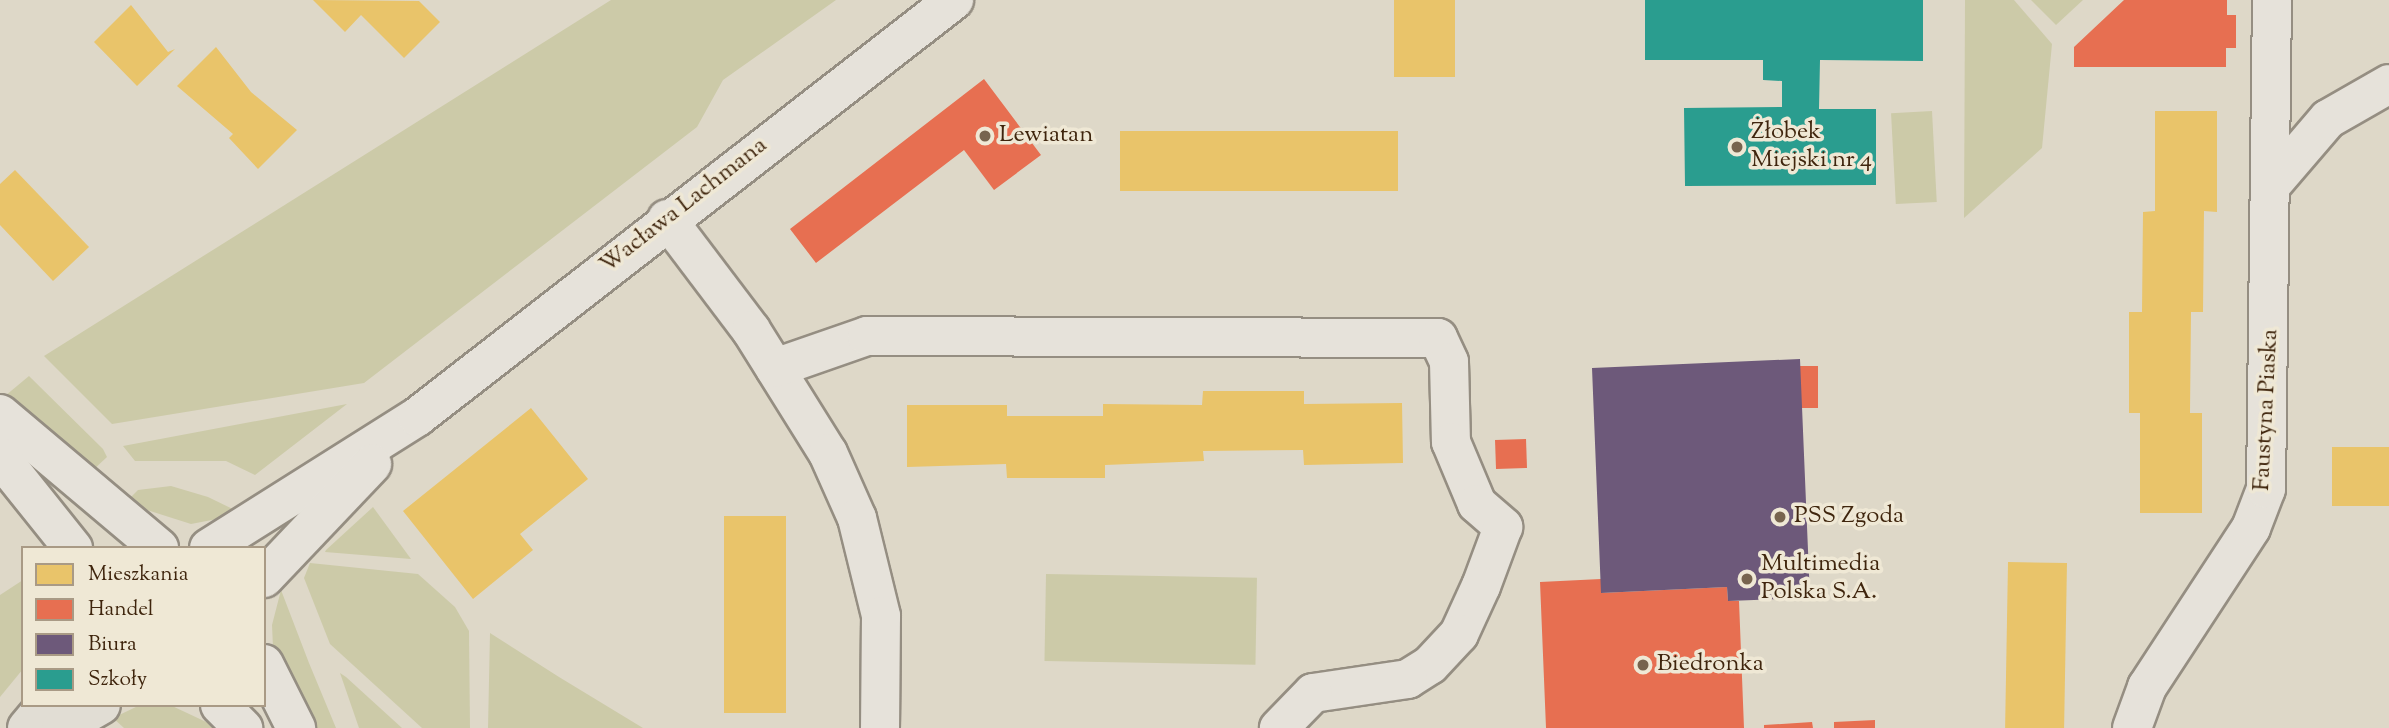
<!DOCTYPE html>
<meta charset="utf-8">
<style>
body{margin:0}
#map{position:relative;width:2389px;height:728px;overflow:hidden;background:#ded8c8;font-family:"Sorts Mill Goudy",serif}
div>[style]{position:absolute}
.green>*{inset:0;background:#cccaa8;transform-origin:0 0}
.homes>*{inset:0;background:#e9c46a;transform-origin:0 0}
.shops>*{inset:0;background:#e76f51;transform-origin:0 0}
.offices>*{inset:0;background:#6d597a}
.schools>*{inset:0;background:#2a9d8f}
.roads{filter:drop-shadow(2px 0 #958e82) drop-shadow(-2px 0 #958e82) drop-shadow(0 2px #958e82) drop-shadow(0 -2px #958e82)}
.minor>*{height:38px;margin:-19px;padding:0 19px;transform-origin:19px;border-radius:19px;background:#e6e2da}
.major>*{height:38px;margin:-19px;padding:0 19px;transform-origin:19px;border-radius:19px;background:#e1ddd4}
.dots>*{width:19px;height:19px;translate:-50% -50%;box-sizing:border-box;border:4px solid #efe8d5;border-radius:50%}
span{translate:-50% -50%;white-space:nowrap;text-align:center;line-height:1.15;-webkit-text-stroke:7px #efe8d5;paint-order:stroke}
.poi-label{font-size:24px;color:#3f250d}
.left{translate:0 -50%;text-align:left}
.street-label{font-size:24px;color:#3f250d}
.legend{position:absolute;left:21px;top:546px;width:245px;height:161px;box-sizing:border-box;background:#efe8d5;border:2px solid #a99a85;margin:0;padding:9px 12px;list-style:none;font-size:21px;color:#3f250d}
.legend li{display:flex;align-items:center;gap:14px;height:35px}
.legend b{width:35px;border:2px solid #a99a85}
</style>
<div id="map">
<div class="green">
<i style="clip-path:polygon(611px 0,836px 0,723px 80px,697px 127px,364px 383px,112px 424px,44px 356px)"></i>
<i style="clip-path:polygon(1965px 0,2014px 0,2052px 44px,2042px 148px,1964px 218px)"></i>
<i style="clip-path:polygon(2031px 0,2083px 0,2056px 25px)"></i>
<i style="left:1932px;top:111px;width:91px;height:41px;rotate:87deg"></i>
<i style="clip-path:polygon(29px 376px,103px 449px,107px 457px,92px 471px,5px 396px)"></i>
<i style="clip-path:polygon(347px 404px,255px 475px,226px 461px,135px 461px,123px 446px)"></i>
<i style="clip-path:polygon(171px 486px,208px 497px,243px 514px,191px 524px,125px 503px,138px 490px)"></i>
<i style="clip-path:polygon(373px 507px,411px 559px,325px 552px,326px 550px)"></i>
<i style="clip-path:polygon(310px 563px,418px 574px,455px 607px,469px 631px,470px 728px,422px 728px,330px 644px,304px 578px)"></i>
<i style="left:1046px;top:574px;width:211px;height:87px;rotate:1deg"></i>
<i style="clip-path:polygon(23px 580px,23px 669px,0 697px,0 595px)"></i>
<i style="clip-path:polygon(281px 590px,309px 663px,336px 728px,315px 728px,274px 670px,272px 625px)"></i>
<i style="clip-path:polygon(490px 633px,559px 677px,643px 728px,488px 728px)"></i>
<i style="clip-path:polygon(340px 673px,346px 677px,402px 728px,359px 728px)"></i>
<i style="clip-path:polygon(140px 705px,170px 705px,219px 728px,124px 728px,113px 718px)"></i>
</div>
<div class="homes">
<i style="clip-path:polygon(313px 0,419px 1px,440px 22px,404px 58px,361px 15px,345px 32px)"></i>
<i style="left:1394px;top:0;width:61px;height:77px"></i>
<i style="clip-path:polygon(131px 5px,168px 52px,175px 49px,137px 86px,94px 42px)"></i>
<i style="clip-path:polygon(216px 47px,251px 92px,297px 130px,258px 169px,229px 138px,233px 134px,177px 86px)"></i>
<i style="clip-path:polygon(2155px 111px,2217px 111px,2217px 212px,2204px 211px,2203px 312px,2191px 312px,2190px 413px,2202px 413px,2202px 513px,2140px 513px,2140px 413px,2129px 413px,2129px 312px,2142px 312px,2143px 212px,2155px 211px)"></i>
<i style="left:1398px;top:131px;width:60px;height:278px;rotate:90deg"></i>
<i style="clip-path:polygon(15px 170px,89px 247px,53px 281px,0 225px,0 184px)"></i>
<i style="clip-path:polygon(1203px 391px,1304px 391px,1304px 404px,1402px 403px,1403px 463px,1304px 465px,1303px 450px,1203px 451px,1204px 461px,1105px 465px,1105px 478px,1007px 478px,1006px 464px,907px 467px,907px 405px,1007px 405px,1007px 416px,1103px 416px,1103px 404px,1202px 405px)"></i>
<i style="clip-path:polygon(531px 408px,588px 479px,520px 534px,533px 550px,473px 599px,403px 511px)"></i>
<i style="left:2332px;top:447px;width:57px;height:59px"></i>
<i style="left:724px;top:516px;width:62px;height:197px"></i>
<i style="left:2008px;top:562px;width:59px;height:166px;rotate:1deg"></i>
</div>
<div class="shops">
<i style="clip-path:polygon(2124px 0,2227px 0,2227px 15px,2236px 15px,2236px 48px,2226px 48px,2226px 67px,2074px 67px,2074px 47px)"></i>
<i style="clip-path:polygon(984px 79px,1041px 155px,994px 190px,964px 150px,816px 263px,790px 229px)"></i>
<i style="left:1800px;top:366px;width:18px;height:42px"></i>
<i style="left:1526px;top:439px;width:29px;height:31px;rotate:88deg"></i>
<i style="clip-path:polygon(1601px 579px,1601px 593px,1727px 587px,1728px 601px,1739px 601px,1744px 728px,1546px 728px,1540px 582px)"></i>
<i style="clip-path:polygon(1875px 720px,1875px 728px,1834px 728px,1834px 722px)"></i>
<i style="clip-path:polygon(1812px 722px,1813px 728px,1764px 728px,1764px 725px)"></i>
</div>
<div class="offices">
<i style="clip-path:polygon(1800px 359px,1810px 598px,1728px 601px,1727px 587px,1601px 593px,1592px 368px)"></i>
</div>
<div class="schools">
<i style="clip-path:polygon(1645px 0,1923px 0,1923px 61px,1820px 60px,1819px 109px,1876px 109px,1876px 185px,1685px 186px,1684px 108px,1782px 107px,1782px 81px,1763px 80px,1763px 60px,1645px 60px)"></i>
</div>
<div class="roads">
<div class="minor">
<i style="left:2274px;top:182px;width:83px;rotate:-49.4deg"></i>
<i style="left:2328px;top:119px;width:70px;rotate:-29.8deg"></i>
<i style="left:667px;top:219px;width:139px;rotate:52.9deg"></i>
<i style="left:751px;top:330px;width:145px;rotate:58deg"></i>
<i style="left:828px;top:453px;width:71px;rotate:66deg"></i>
<i style="left:857px;top:518px;width:101px;rotate:76.2deg"></i>
<i style="left:881px;top:616px;width:112px;rotate:90.5deg"></i>
<i style="left:775px;top:368px;width:97px;rotate:-19.2deg"></i>
<i style="left:867px;top:336px;width:571px;rotate:0.2deg"></i>
<i style="left:1438px;top:338px;width:26px;rotate:65deg"></i>
<i style="left:1449px;top:362px;width:80px;rotate:88.6deg"></i>
<i style="left:1451px;top:442px;width:67px;rotate:67.2deg"></i>
<i style="left:1477px;top:504px;width:35px;rotate:41deg"></i>
<i style="left:1503px;top:527px;width:63px;rotate:110.4deg"></i>
<i style="left:1481px;top:586px;width:53px;rotate:114.6deg"></i>
<i style="left:1459px;top:634px;width:42px;rotate:133.1deg"></i>
<i style="left:1430px;top:665px;width:26px;rotate:148deg"></i>
<i style="left:1408px;top:679px;width:96px;rotate:171.6deg"></i>
<i style="left:1313px;top:693px;width:49px;rotate:134.2deg"></i>
<i style="left:0;top:414px;width:208px;rotate:40.1deg"></i>
<i style="left:0;top:457px;width:117px;rotate:51.3deg"></i>
<i style="left:209px;top:548px;width:246px;rotate:-32.2deg"></i>
<i style="left:417px;top:417px;width:680px;rotate:-37.83deg"></i>
<i style="left:264px;top:578px;width:157px;rotate:-46.5deg"></i>
<i style="left:264px;top:664px;width:72px;rotate:63.4deg"></i>
<i style="left:220px;top:705px;width:33px;rotate:45deg"></i>
<i style="left:2132px;top:728px;width:44px;rotate:-69.9deg"></i>
<i style="left:2147px;top:687px;width:190px;rotate:-56.8deg"></i>
<i style="left:2251px;top:528px;width:42px;rotate:-69deg"></i>
<i style="left:2266px;top:489px;width:489px;rotate:-89.3deg"></i>
</div>
<div class="major">
<i style="left:27px;top:728px;width:30px;rotate:-50deg"></i>
<i style="left:61px;top:728px;width:46px;rotate:-29.9deg"></i>
</div>
</div>
<div class="dots">
<i style="left:985px;top:136px;background:#77644e"></i>
<i style="left:1737px;top:147px;background:#77644e"></i>
<i style="left:1780px;top:517px;background:#77644e"></i>
<i style="left:1747px;top:579px;background:#77644e"></i>
<i style="left:1643px;top:665px;background:#77644e"></i>
</div>
<div class="poi-label">
<span class="left" style="left:1751px;top:147px">Żłobek<br>Miejski nr 4</span>
<span class="left" style="left:999px;top:136px">Lewiatan</span>
<span class="left" style="left:1794px;top:517px">PSS Zgoda</span>
<span class="left" style="left:1761px;top:579px">Multimedia<br>Polska S.A.</span>
<span class="left" style="left:1657px;top:665px">Biedronka</span>
</div>
<div class="street-label">
<span style="left:684px;top:206px;rotate:-38deg">Wacława Lachmana</span>
<span style="left:2267px;top:410px;rotate:-87deg">Faustyna Piaska</span>
</div>
<ul class="legend">
<li><b style="height:19px;background:#e9c46a"></b>Mieszkania</li>
<li><b style="height:19px;background:#e76f51"></b>Handel</li>
<li><b style="height:19px;background:#6d597a"></b>Biura</li>
<li><b style="height:19px;background:#2a9d8f"></b>Szkoły</li>
</ul>
</div>
